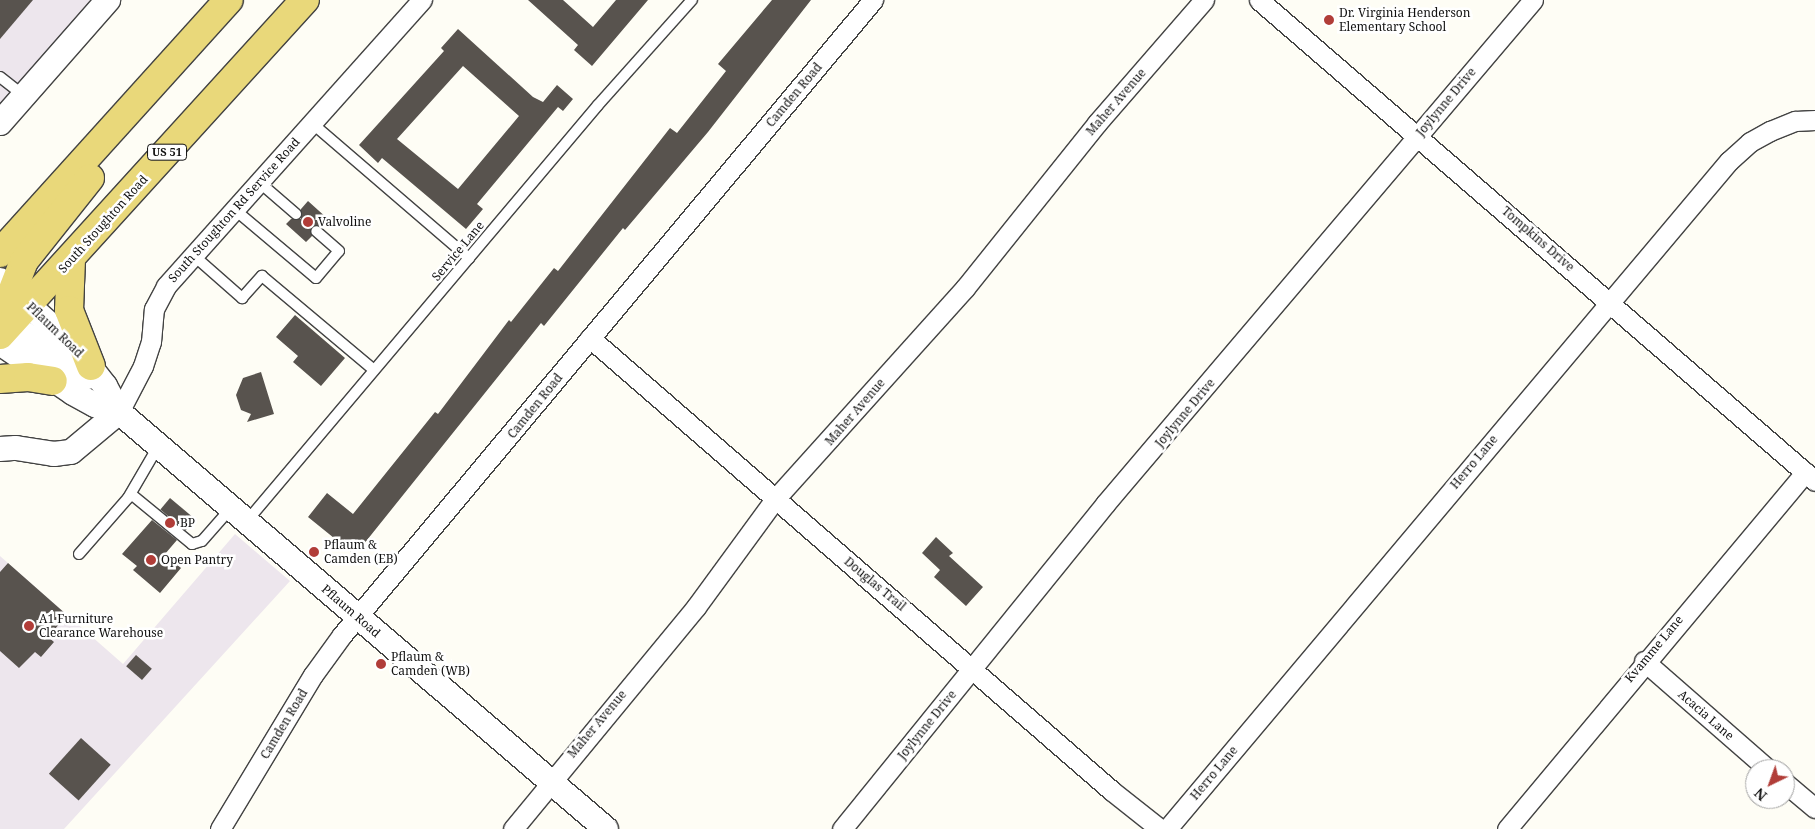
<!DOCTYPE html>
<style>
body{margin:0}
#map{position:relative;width:1815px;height:829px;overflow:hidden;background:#fefdf5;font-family:"Noto Serif",serif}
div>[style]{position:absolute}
.industrial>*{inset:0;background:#ede6ed}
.building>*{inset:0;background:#58534e;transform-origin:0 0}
.roads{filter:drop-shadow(1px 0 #434343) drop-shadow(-1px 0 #434343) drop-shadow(0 1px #434343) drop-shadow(0 -1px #434343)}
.service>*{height:10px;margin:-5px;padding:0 5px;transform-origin:5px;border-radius:5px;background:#fff}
.minor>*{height:19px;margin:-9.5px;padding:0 9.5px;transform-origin:9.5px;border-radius:9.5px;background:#fff}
.tertiary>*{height:24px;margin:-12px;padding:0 12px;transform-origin:12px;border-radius:12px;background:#fff}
.primary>*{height:28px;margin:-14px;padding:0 14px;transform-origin:14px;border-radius:14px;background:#e9d87a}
.dots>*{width:14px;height:14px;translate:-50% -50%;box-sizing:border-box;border:2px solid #fff;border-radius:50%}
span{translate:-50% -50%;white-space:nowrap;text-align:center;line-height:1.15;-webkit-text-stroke:5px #fff;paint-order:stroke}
.shield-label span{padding:1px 4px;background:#fff;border:1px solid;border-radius:4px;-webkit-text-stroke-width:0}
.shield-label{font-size:11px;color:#101010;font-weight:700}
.poi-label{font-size:12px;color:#101010}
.left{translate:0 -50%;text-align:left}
.street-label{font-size:12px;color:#101010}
.north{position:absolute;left:1745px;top:759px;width:50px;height:50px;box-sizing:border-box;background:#fff;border:1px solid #9f9f9f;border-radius:50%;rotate:222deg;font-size:14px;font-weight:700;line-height:20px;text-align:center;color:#101010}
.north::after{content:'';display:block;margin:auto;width:18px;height:22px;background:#b13d38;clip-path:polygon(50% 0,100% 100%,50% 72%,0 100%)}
</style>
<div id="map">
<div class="industrial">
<i style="clip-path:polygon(0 0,108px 0,0 123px)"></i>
<i style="clip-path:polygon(235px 534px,290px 581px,64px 829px,0 829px,0 556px,123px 664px)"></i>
</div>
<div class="building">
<i style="clip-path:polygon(0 0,33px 0,0 39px)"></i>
<i style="clip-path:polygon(528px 0,563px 0,593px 27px,616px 0,648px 0,592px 66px,574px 50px,578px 45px)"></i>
<i style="clip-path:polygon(772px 0,811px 0,708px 132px,625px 230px,623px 228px,544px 326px,541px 323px,355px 555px,308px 517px,327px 493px,353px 514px,435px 412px,438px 414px,509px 320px,511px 322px,554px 268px,558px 271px,670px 128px,677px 133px,726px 71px,718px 64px)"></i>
<i style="clip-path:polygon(evenodd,458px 29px,533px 97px,543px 102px,557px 85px,573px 99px,563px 111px,558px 107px,477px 204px,483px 209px,466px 229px,382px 158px,378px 163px,359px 145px,444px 51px,441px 48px,458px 29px,463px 66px,519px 116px,458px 189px,397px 139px,463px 66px)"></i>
<i style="clip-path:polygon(308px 201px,328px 219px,321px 226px,311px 226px,312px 236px,306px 242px,286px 224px,291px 219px,301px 219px,301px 209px)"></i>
<i style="clip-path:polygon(295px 315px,345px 358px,321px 386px,293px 362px,298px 356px,276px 337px)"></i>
<i style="clip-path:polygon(261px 372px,274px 414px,247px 422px,251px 414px,241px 410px,236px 395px,243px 378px)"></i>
<i style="left:170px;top:498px;width:33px;height:15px;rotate:40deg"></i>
<i style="clip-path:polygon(152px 520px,177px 540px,165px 554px,181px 568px,160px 593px,133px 570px,137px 566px,122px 554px)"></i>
<i style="clip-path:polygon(936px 537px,953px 553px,949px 556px,983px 587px,966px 606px,934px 577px,940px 570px,922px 553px)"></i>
<i style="clip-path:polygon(8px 563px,67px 615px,48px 637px,54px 642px,41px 657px,35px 652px,19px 668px,0 651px,0 572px)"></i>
<i style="left:136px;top:655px;width:21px;height:15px;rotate:41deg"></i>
<i style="left:81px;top:738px;width:40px;height:48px;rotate:42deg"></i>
</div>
<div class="roads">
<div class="service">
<i style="left:0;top:77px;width:31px;rotate:38deg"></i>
<i style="left:313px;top:124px;width:206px;rotate:40.7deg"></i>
<i style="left:259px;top:182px;width:49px;rotate:40.9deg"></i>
<i style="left:234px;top:209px;width:107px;rotate:40.1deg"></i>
<i style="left:316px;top:278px;width:35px;rotate:-50deg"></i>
<i style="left:339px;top:251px;width:30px;rotate:-139deg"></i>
<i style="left:192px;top:254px;width:67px;rotate:41.3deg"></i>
<i style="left:242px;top:298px;width:30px;rotate:-48deg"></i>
<i style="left:262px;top:276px;width:146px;rotate:40deg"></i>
<i style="left:131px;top:494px;width:79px;rotate:39.3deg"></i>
<i style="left:192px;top:544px;width:10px;rotate:-17deg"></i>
<i style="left:202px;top:541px;width:44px;rotate:-48.7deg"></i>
<i style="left:247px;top:521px;width:544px;rotate:-49.84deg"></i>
<i style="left:598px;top:105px;width:141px;rotate:-48.2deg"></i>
<i style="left:79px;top:554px;width:74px;rotate:-48.8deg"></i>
<i style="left:128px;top:498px;width:61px;rotate:-59.7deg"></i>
</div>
<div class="minor">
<i style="left:1259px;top:0;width:735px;rotate:40.86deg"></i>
<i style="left:590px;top:338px;width:691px;rotate:40.95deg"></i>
<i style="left:1112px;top:791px;width:61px;rotate:38.4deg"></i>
<i style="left:119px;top:412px;width:52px;rotate:-62.4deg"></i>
<i style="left:143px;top:366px;width:25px;rotate:-72deg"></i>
<i style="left:151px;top:342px;width:33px;rotate:-85deg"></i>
<i style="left:154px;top:309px;width:26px;rotate:-62deg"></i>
<i style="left:166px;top:286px;width:384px;rotate:-48.2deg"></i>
<i style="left:1644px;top:661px;width:164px;rotate:41.1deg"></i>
<i style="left:1785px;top:783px;width:39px;rotate:40deg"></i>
<i style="left:220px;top:829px;width:180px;rotate:-58.9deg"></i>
<i style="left:313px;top:675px;width:49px;rotate:-54.1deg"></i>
<i style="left:342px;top:635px;width:828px;rotate:-50.1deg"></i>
<i style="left:513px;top:829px;width:288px;rotate:-50.5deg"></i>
<i style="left:696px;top:607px;width:134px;rotate:-53.8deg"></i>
<i style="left:775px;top:499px;width:284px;rotate:-48deg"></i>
<i style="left:965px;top:288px;width:211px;rotate:-51.3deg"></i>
<i style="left:1097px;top:123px;width:163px;rotate:-49deg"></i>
<i style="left:842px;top:829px;width:418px;rotate:-51deg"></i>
<i style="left:1105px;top:504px;width:661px;rotate:-49.66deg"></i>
<i style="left:1167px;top:829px;width:873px;rotate:-49.93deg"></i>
<i style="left:1729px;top:161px;width:28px;rotate:-42deg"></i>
<i style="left:1750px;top:142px;width:23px;rotate:-29deg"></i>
<i style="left:1770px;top:131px;width:27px;rotate:-22deg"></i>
<i style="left:1795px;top:121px;width:20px;rotate:-3deg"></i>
<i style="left:1507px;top:829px;width:465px;rotate:-50.1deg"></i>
</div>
<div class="tertiary">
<i style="left:0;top:123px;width:164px;rotate:-48.7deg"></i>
<i style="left:0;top:280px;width:98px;rotate:41.7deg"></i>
<i style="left:73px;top:345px;width:52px;rotate:52deg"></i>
<i style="left:105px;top:386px;width:30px;rotate:62deg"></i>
<i style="left:119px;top:412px;width:641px;rotate:40.57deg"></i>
<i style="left:0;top:317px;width:107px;rotate:34deg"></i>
<i style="left:0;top:343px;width:88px;rotate:34.4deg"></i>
<i style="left:73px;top:393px;width:25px;rotate:29deg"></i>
<i style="left:95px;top:405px;width:25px;rotate:16deg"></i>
<i style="left:0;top:449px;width:16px;rotate:-4deg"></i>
<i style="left:16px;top:448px;width:38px;rotate:9deg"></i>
<i style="left:54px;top:454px;width:17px;rotate:-7deg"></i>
<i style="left:71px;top:452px;width:62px;rotate:-39.8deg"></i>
</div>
<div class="primary">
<i style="left:0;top:253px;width:341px;rotate:-47.9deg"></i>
<i style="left:71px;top:259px;width:51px;rotate:92.2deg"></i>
<i style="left:69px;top:310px;width:60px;rotate:68.6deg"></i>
<i style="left:0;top:323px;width:66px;rotate:-68.8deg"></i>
<i style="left:24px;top:261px;width:106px;rotate:-51.5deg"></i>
<i style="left:0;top:335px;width:453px;rotate:-47.7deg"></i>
<i style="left:0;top:379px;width:28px;rotate:-4deg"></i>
<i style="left:28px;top:377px;width:25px;rotate:9deg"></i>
</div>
</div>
<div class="dots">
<i style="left:1329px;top:20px;background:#b13d38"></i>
<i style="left:308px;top:222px;background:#b13d38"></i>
<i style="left:170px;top:523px;background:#b13d38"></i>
<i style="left:314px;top:552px;background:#b13d38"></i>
<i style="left:151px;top:560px;background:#b13d38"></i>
<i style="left:29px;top:626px;background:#b13d38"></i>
<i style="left:381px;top:664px;background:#b13d38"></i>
</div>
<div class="shield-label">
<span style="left:167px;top:152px">US 51</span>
</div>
<div class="poi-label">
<span class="left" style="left:1339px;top:20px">Dr. Virginia Henderson<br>Elementary School</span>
<span class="left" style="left:318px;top:222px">Valvoline</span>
<span class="left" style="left:180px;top:523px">BP</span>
<span class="left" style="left:324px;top:552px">Pflaum &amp;<br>Camden (EB)</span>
<span class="left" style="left:161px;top:560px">Open Pantry</span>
<span class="left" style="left:39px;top:626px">A1 Furniture<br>Clearance Warehouse</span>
<span class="left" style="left:391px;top:664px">Pflaum &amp;<br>Camden (WB)</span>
</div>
<div class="street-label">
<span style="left:794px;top:95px;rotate:-50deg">Camden Road</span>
<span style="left:1116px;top:102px;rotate:-49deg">Maher Avenue</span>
<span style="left:1446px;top:102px;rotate:-50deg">Joylynne Drive</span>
<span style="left:234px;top:210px;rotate:-48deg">South Stoughton Rd Service Road</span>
<span style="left:103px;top:224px;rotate:-48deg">South Stoughton Road</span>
<span style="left:1538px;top:239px;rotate:41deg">Tompkins Drive</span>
<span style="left:458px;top:251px;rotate:-50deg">Service Lane</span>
<span style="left:55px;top:330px;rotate:44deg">Pflaum Road</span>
<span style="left:535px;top:406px;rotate:-51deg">Camden Road</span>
<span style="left:855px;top:412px;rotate:-49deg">Maher Avenue</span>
<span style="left:1185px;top:413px;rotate:-50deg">Joylynne Drive</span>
<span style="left:1474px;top:462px;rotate:-50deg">Herro Lane</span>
<span style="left:875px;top:584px;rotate:40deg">Douglas Trail</span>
<span style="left:351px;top:611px;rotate:41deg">Pflaum Road</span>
<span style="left:1654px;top:649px;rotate:-50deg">Kvamme Lane</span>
<span style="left:1706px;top:715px;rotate:41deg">Acacia Lane</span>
<span style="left:284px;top:724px;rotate:-59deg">Camden Road</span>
<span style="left:597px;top:724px;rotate:-50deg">Maher Avenue</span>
<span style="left:927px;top:725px;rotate:-51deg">Joylynne Drive</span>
<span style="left:1214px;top:773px;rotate:-50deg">Herro Lane</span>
</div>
<div class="north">N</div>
</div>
